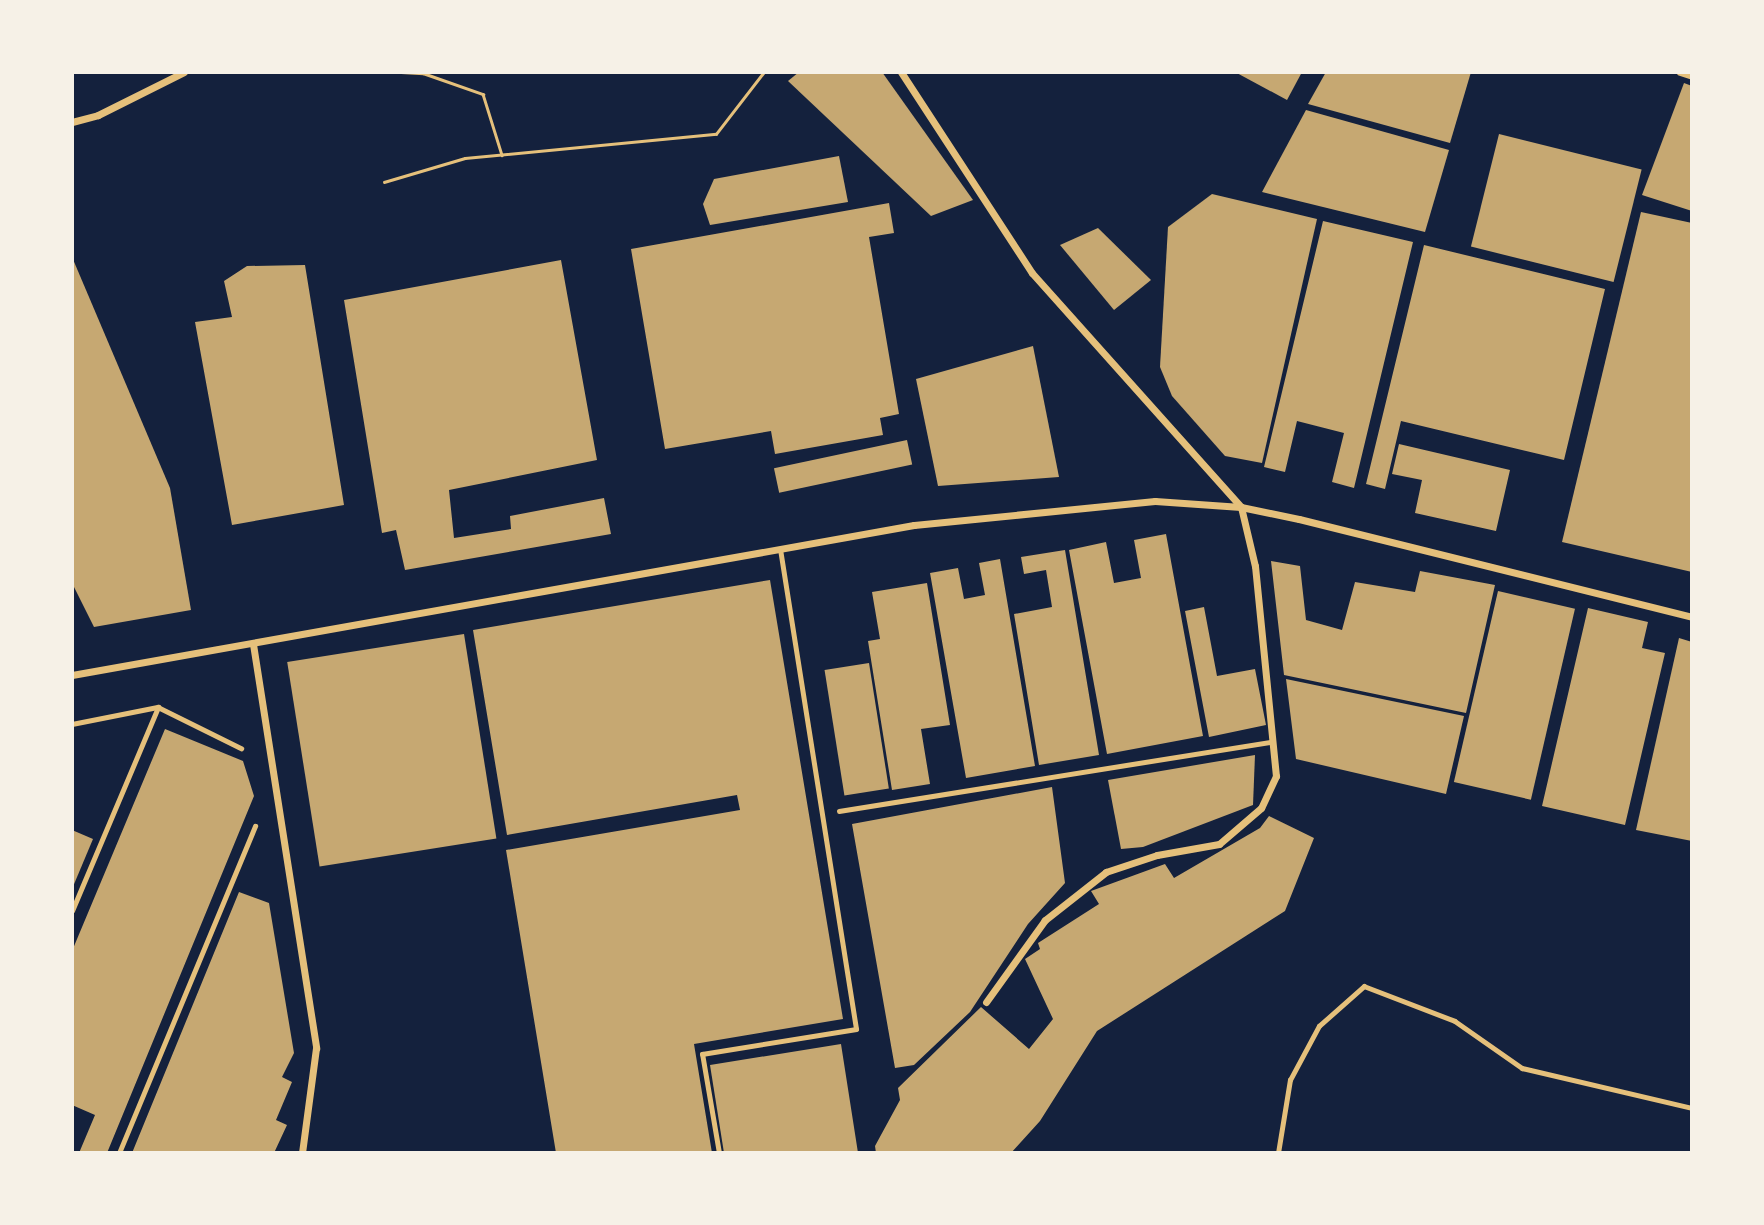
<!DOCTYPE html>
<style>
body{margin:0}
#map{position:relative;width:1764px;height:1225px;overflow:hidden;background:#14213d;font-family:"Noto Serif",serif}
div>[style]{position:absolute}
.building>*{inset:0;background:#c6a872;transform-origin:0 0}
.path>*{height:2.5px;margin:-1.25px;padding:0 1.25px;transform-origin:1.25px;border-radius:1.25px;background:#e5c07b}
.service>*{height:4.5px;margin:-2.25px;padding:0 2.25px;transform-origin:2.25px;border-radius:2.25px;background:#e5c07b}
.minor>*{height:7px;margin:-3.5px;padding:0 3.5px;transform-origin:3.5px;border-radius:3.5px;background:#e5c07b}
span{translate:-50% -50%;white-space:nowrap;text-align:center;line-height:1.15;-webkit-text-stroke:7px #f6f1e7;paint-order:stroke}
.frame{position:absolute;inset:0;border:74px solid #f6f1e7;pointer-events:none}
</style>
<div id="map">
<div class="building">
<i style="clip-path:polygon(799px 72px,882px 72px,973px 200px,931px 216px,788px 81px)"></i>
<i style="clip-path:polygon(1235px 72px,1302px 72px,1287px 100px)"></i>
<i style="clip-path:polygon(1326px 72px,1471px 72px,1450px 143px,1308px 104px)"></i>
<i style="clip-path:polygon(1684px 83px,1692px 86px,1692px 211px,1642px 195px)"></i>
<i style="clip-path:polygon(1306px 110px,1449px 150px,1425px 232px,1262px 192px)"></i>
<i style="left:1499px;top:134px;width:147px;height:116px;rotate:14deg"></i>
<i style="clip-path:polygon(839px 156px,848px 202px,710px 225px,703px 204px,714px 179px)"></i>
<i style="clip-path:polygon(1212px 194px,1317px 219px,1262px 463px,1225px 456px,1172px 396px,1160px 367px,1168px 227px)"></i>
<i style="clip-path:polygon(889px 203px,894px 233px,869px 237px,899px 414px,880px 418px,883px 435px,775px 454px,771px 431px,665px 449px,631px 249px)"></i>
<i style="clip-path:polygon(1641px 212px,1692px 223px,1692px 572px,1562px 542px)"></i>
<i style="clip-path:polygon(1323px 221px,1413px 242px,1354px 488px,1332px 482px,1344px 433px,1297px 421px,1285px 472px,1264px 467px)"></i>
<i style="clip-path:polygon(1098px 228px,1151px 280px,1114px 310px,1060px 245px)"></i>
<i style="clip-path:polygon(1424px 245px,1605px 289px,1564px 460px,1401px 421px,1385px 489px,1366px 484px)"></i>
<i style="clip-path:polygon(72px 257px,170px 488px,191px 610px,94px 627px,72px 583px)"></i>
<i style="clip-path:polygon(561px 260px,597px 460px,449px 490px,454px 538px,511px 529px,510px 516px,604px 498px,611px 534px,405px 570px,396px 530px,382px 533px,344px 300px)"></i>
<i style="clip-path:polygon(305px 265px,344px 505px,232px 525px,195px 322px,232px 317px,224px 281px,247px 266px)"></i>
<i style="clip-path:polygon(1033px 346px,1059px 477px,938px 486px,916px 379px)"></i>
<i style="left:907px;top:440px;width:25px;height:136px;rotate:78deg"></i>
<i style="clip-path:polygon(1399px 444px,1510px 470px,1496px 531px,1415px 513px,1422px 480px,1392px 474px)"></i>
<i style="clip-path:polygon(1166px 534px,1203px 736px,1107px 754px,1069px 550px,1106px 542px,1114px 583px,1141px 578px,1134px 540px)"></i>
<i style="clip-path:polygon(1065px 550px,1099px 755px,1039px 765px,1014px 614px,1052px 607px,1046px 570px,1024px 574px,1021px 557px)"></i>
<i style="clip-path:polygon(1000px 559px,1035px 766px,966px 778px,930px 573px,958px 568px,964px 599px,985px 595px,979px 563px)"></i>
<i style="clip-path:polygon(1271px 561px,1300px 566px,1306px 620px,1342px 630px,1355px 582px,1415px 592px,1420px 571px,1495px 585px,1466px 713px,1284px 675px)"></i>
<i style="clip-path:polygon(770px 580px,843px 1019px,694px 1044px,712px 1153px,556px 1153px,506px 850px,740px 810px,737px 795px,507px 835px,473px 630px)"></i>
<i style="clip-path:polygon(927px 583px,950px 725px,921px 729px,930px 784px,892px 790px,868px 641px,880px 639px,872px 592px)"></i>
<i style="left:1498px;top:591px;width:79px;height:196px;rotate:13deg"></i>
<i style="clip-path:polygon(1204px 607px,1217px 676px,1255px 669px,1266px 725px,1209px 737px,1185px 611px)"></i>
<i style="clip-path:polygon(1588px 608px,1648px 622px,1642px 648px,1665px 653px,1625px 825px,1542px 806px)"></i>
<i style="left:464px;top:634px;width:207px;height:179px;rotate:81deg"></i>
<i style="clip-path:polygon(1679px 638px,1692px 642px,1692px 841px,1636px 830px)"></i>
<i style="left:869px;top:663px;width:127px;height:45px;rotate:81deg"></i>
<i style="clip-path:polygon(1286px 679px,1464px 716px,1446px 794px,1296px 759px)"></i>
<i style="clip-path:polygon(165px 729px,243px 761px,254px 796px,107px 1153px,79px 1153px,95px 1115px,72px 1105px,72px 951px)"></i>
<i style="clip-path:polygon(1255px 755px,1253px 805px,1143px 847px,1121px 849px,1108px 780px)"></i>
<i style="clip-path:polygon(1052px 787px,1065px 883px,1028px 924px,970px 1012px,914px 1065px,895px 1068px,852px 824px)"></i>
<i style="clip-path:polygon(1269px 816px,1314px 838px,1285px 911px,1097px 1031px,1040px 1121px,1011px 1153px,876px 1153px,875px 1146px,900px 1100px,898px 1088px,981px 1007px,1029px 1049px,1053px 1019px,1025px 959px,1040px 949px,1038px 943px,1099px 904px,1091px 891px,1165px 864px,1174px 878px,1260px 828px)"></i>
<i style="clip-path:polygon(72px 830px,93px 839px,72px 889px)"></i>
<i style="clip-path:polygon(239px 892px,269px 903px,294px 1053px,282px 1077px,292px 1082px,276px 1120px,287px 1125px,274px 1153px,132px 1153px)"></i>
<i style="clip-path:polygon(841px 1044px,858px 1153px,724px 1153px,710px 1065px)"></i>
</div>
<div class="path">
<i style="left:401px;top:72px;width:22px;rotate:3deg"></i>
<i style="left:423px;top:73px;width:64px;rotate:19.3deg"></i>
<i style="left:483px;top:94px;width:64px;rotate:72.7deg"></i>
<i style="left:384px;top:182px;width:84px;rotate:-16.5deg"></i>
<i style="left:465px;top:158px;width:252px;rotate:-5.5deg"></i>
<i style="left:716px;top:134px;width:78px;rotate:-52.3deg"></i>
</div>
<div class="service">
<i style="left:72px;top:724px;width:88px;rotate:-11.2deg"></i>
<i style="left:158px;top:707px;width:93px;rotate:26.3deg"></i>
<i style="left:839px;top:811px;width:438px;rotate:-9.1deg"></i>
<i style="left:72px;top:911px;width:221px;rotate:-67.1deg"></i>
<i style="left:119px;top:1153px;width:354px;rotate:-67.4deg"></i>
<i style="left:719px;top:1153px;width:100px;rotate:-99.7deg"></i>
<i style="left:702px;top:1054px;width:156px;rotate:-9.2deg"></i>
<i style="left:856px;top:1029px;width:485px;rotate:-99deg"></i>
<i style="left:1278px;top:1153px;width:74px;rotate:-80.7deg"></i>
<i style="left:1290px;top:1080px;width:61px;rotate:-61.8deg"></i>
<i style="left:1319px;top:1026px;width:60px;rotate:-41.6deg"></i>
<i style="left:1364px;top:986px;width:97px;rotate:21deg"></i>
<i style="left:1455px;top:1021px;width:82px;rotate:35deg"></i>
<i style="left:1522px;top:1068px;width:175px;rotate:13.2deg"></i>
</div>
<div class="minor">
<i style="left:901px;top:72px;width:240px;rotate:56.9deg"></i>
<i style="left:1032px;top:273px;width:314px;rotate:48.2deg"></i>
<i style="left:1241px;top:507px;width:61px;rotate:76.7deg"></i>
<i style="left:1255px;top:566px;width:211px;rotate:84.3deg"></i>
<i style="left:1276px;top:776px;width:35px;rotate:115deg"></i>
<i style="left:1261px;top:808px;width:55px;rotate:139.4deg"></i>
<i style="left:1219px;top:844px;width:63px;rotate:169.9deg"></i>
<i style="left:1157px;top:855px;width:54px;rotate:161.6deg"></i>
<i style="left:1106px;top:872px;width:78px;rotate:141.8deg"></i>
<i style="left:1045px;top:920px;width:101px;rotate:125.7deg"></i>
<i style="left:1680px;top:72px;width:13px;rotate:18deg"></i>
<i style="left:72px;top:122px;width:27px;rotate:-15deg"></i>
<i style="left:98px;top:115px;width:96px;rotate:-26.6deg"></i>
<i style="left:253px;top:644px;width:409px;rotate:81.1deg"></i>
<i style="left:316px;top:1048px;width:106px;rotate:97.6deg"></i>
<i style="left:72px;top:675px;width:855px;rotate:-10.1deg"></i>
<i style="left:914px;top:525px;width:242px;rotate:-5.7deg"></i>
<i style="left:1155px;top:501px;width:86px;rotate:4deg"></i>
<i style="left:1241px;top:507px;width:59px;rotate:11.7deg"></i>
<i style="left:1299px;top:519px;width:405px;rotate:14deg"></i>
</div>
<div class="frame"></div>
</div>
